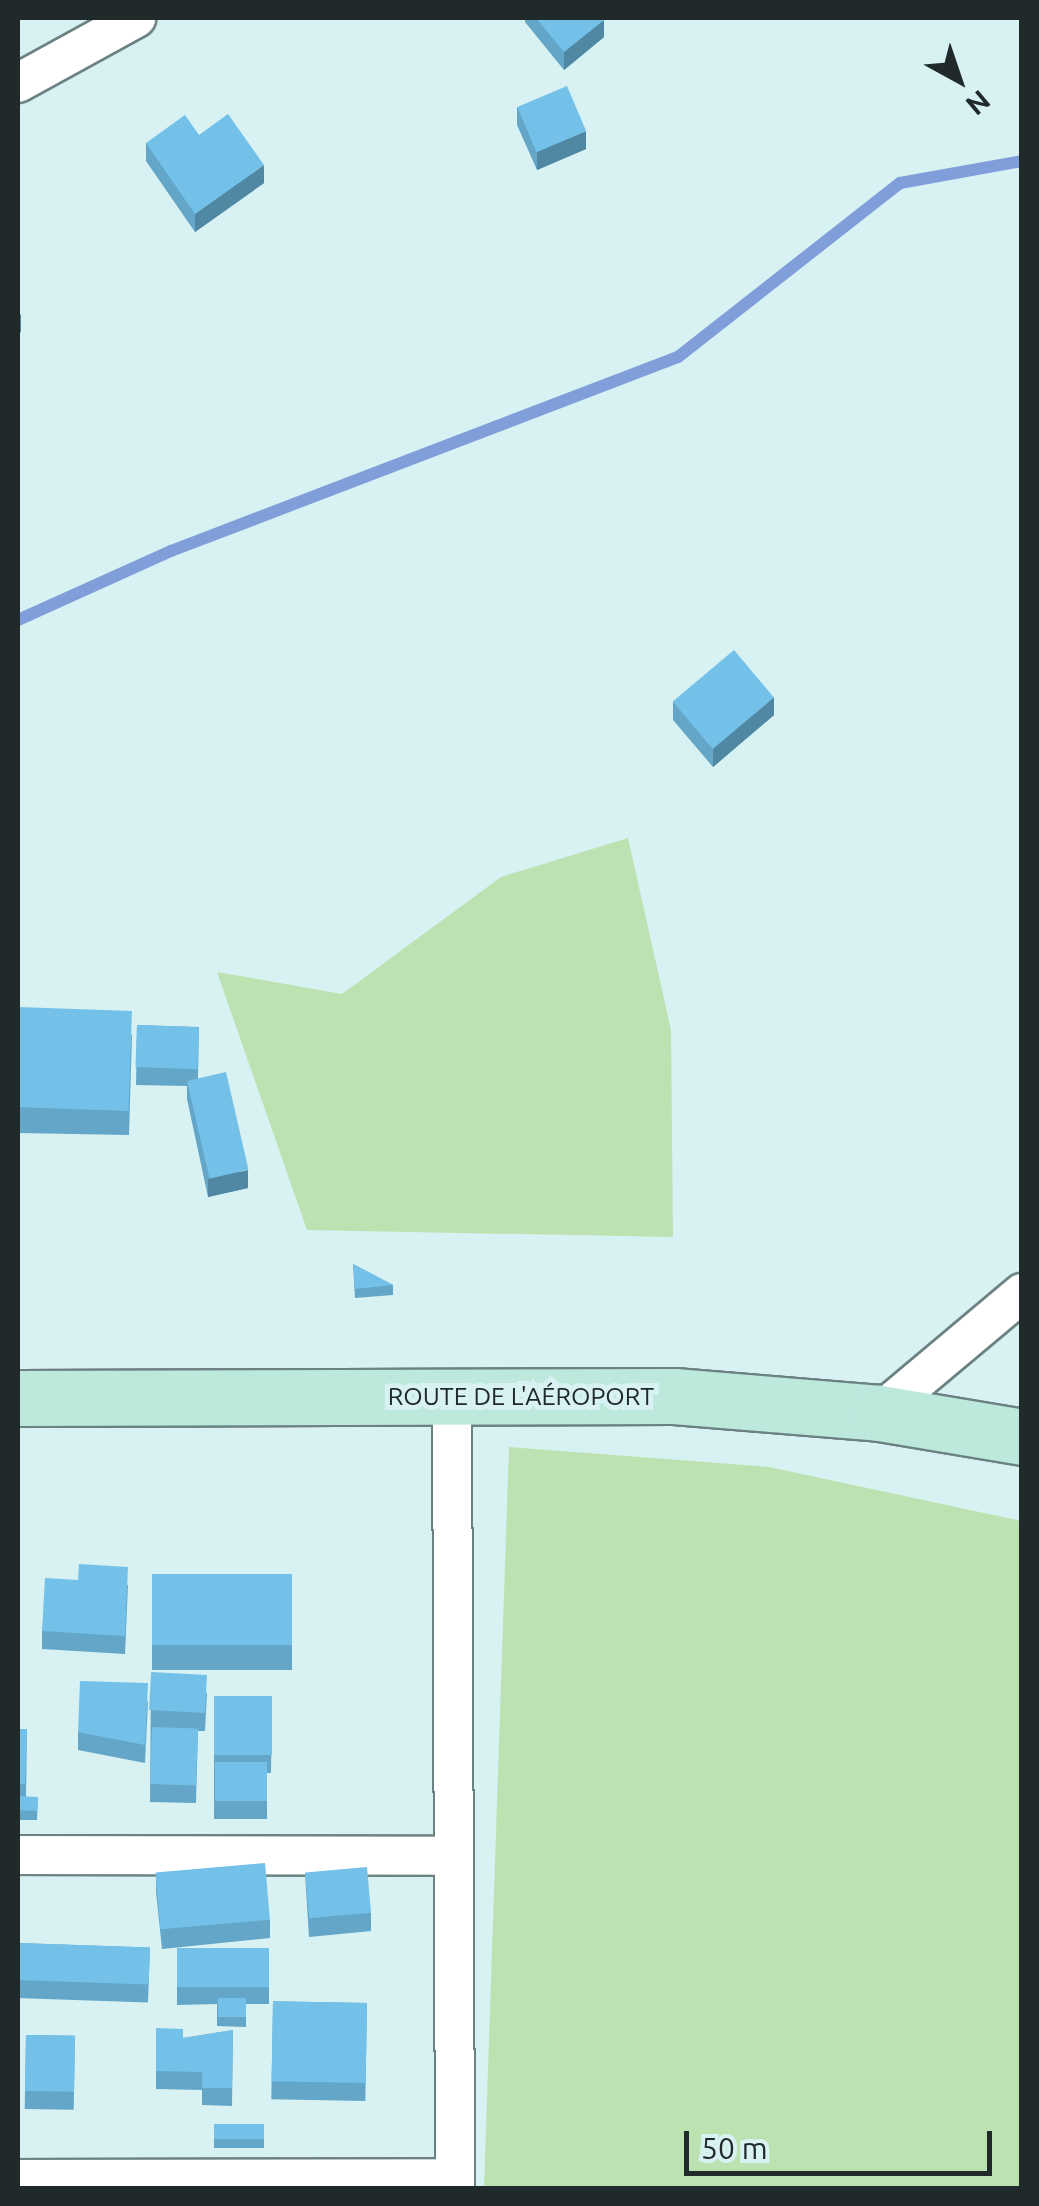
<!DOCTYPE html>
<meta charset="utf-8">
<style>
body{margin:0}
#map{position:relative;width:1039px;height:2206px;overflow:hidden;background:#d8f1f2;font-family:Ubuntu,sans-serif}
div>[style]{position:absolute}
.green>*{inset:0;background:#bde2b2}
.stream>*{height:12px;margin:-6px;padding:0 6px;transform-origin:6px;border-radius:6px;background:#7f9eda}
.roads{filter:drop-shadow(2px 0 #6b8182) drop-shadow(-2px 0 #6b8182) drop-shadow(0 2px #6b8182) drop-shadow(0 -2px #6b8182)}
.street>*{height:38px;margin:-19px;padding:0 19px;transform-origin:19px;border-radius:19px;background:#fff}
.secondary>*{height:55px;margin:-27.5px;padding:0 27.5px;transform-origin:27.5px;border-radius:27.5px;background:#bde9dd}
.wall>*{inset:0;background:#63a6c8;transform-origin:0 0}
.shaded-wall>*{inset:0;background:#5087a3}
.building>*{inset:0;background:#73c1e9;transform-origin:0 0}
span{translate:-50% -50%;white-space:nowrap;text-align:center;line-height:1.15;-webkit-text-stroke:10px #d8f1f2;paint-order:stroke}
.street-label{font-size:25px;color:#202a2a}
.frame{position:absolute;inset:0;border:20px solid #202a2a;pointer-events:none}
.north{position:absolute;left:909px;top:30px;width:100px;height:100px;-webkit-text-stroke:8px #d8f1f2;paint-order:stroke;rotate:140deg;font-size:28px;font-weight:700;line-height:40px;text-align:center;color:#202a2a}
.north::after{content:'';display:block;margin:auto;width:35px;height:45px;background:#202a2a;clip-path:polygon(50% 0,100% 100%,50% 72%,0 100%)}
.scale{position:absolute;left:684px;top:2131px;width:308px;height:45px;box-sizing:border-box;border:5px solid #202a2a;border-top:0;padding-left:12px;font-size:30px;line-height:35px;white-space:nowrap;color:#202a2a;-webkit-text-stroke:8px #d8f1f2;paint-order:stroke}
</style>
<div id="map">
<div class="green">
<i style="clip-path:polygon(628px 838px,671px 1030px,673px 1237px,307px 1230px,217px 972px,342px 994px,501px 877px)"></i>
<i style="clip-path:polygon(509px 1447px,769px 1467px,1021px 1521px,1021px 2188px,484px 2188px)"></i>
</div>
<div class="stream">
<i style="left:18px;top:620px;width:168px;rotate:-24.3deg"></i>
<i style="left:171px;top:551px;width:543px;rotate:-20.94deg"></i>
<i style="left:678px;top:357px;width:282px;rotate:-38.1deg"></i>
<i style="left:900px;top:183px;width:124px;rotate:-10.2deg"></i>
</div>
<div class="roads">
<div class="street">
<i style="left:18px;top:83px;width:135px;rotate:-28.8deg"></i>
<i style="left:452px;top:1396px;width:792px;rotate:89.78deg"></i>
<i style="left:879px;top:1413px;width:187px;rotate:-40deg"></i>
<i style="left:18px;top:1855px;width:435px;rotate:0.1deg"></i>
<i style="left:18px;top:2179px;width:437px;rotate:-0.1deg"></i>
</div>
<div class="secondary">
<i style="left:18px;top:1398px;width:656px;rotate:-0.17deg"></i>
<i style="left:674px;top:1396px;width:206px;rotate:4.7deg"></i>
<i style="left:879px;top:1413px;width:145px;rotate:9.5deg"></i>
</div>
</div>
<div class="wall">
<i style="clip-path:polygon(525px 18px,602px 18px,604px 37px,564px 70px,525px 22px)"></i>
<i style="clip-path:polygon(517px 107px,586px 149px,537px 170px,517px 125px)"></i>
<i style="clip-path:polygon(199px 135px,264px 183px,195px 232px,146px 161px,146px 143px)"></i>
<i style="clip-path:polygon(673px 702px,774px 715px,713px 767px,673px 720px)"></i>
<i style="clip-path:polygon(18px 969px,18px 1007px,132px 1035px,129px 1135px,18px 1133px)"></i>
<i style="clip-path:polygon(137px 1025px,199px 1027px,198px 1078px,248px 1188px,208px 1197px,187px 1099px,187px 1086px,136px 1085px)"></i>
<i style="clip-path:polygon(353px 1264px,393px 1285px,393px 1295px,355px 1298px)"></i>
<i style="left:292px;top:1574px;width:96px;height:140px;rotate:90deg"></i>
<i style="clip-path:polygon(78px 1580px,128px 1585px,125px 1654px,42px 1649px,42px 1631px)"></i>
<i style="clip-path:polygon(151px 1676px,207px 1693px,205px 1731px,198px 1731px,196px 1803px,150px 1802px)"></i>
<i style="clip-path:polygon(214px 1696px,272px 1696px,271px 1773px,267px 1773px,267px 1819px,214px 1819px)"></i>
<i style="clip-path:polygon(148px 1701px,145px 1763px,78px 1750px,78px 1732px)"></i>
<i style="clip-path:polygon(18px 1729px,27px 1729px,26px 1797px,38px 1797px,37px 1820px,18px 1820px)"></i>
<i style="clip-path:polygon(305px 1873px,371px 1913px,371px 1931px,309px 1937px)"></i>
<i style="clip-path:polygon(156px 1874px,270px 1920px,270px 1938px,162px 1949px,156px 1892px)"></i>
<i style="left:18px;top:1943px;width:132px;height:55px;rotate:2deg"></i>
<i style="clip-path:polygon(177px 1948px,269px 1948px,269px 2004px,246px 2004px,246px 2027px,217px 2026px,217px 2004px,177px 2005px)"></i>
<i style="left:367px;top:2003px;width:98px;height:94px;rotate:91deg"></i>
<i style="clip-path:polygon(156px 2028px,183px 2038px,233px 2030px,232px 2106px,202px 2105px,202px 2090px,156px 2089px)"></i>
<i style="left:26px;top:2035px;width:49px;height:74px;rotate:1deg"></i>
<i style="left:264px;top:2124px;width:24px;height:50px;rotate:90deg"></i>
</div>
<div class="shaded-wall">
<i style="clip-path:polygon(604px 20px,604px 37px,564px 70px,564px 52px)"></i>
<i style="clip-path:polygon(586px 131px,586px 149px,537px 170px,537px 152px)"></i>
<i style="clip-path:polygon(264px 165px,264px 183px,195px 232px,195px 214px)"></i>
<i style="clip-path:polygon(21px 314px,21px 332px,18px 334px,18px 316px)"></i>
<i style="clip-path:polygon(774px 697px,774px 715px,713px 767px,713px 749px)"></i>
<i style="clip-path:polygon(248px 1170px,248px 1188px,208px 1197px,208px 1179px)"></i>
</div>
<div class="building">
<i style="clip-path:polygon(536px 18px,602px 18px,604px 20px,564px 52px)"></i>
<i style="left:567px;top:86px;width:49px;height:54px;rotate:67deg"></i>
<i style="clip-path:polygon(228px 114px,264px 165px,195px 214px,146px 143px,185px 115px,199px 135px)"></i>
<i style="left:734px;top:650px;width:62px;height:80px;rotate:50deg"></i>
<i style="left:18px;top:1007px;width:114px;height:100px;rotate:2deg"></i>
<i style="left:137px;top:1025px;width:62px;height:42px;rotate:2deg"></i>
<i style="left:226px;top:1072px;width:100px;height:40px;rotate:77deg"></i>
<i style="clip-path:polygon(353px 1264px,393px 1285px,355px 1289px)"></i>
<i style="clip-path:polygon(79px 1564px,128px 1567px,125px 1636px,42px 1631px,45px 1578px,78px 1580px)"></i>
<i style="left:292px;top:1574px;width:71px;height:140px;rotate:90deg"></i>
<i style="left:207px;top:1675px;width:38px;height:56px;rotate:93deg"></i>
<i style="clip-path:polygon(80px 1681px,148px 1683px,145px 1745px,78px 1732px)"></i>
<i style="left:214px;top:1696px;width:58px;height:59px"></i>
<i style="left:152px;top:1727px;width:46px;height:57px;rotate:2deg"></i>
<i style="clip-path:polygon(18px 1729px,27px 1729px,25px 1784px,18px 1784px)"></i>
<i style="left:215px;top:1762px;width:52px;height:39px"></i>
<i style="left:18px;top:1796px;width:20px;height:14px;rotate:3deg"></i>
<i style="left:265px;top:1863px;width:57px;height:110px;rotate:85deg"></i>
<i style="left:367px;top:1867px;width:46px;height:62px;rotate:85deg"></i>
<i style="left:18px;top:1943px;width:132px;height:37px;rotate:2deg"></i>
<i style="left:177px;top:1948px;width:92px;height:39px"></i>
<i style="left:218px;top:1998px;width:28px;height:19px"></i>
<i style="left:367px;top:2003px;width:80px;height:94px;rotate:91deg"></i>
<i style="clip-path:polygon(156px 2028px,183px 2029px,183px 2038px,233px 2030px,232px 2088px,202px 2088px,202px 2072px,156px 2071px)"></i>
<i style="left:26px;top:2035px;width:49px;height:56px;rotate:1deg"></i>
<i style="left:264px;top:2124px;width:15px;height:50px;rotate:90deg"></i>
</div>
<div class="street-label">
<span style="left:521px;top:1396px">ROUTE DE L'AÉROPORT</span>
</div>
<div class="frame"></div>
<div class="north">N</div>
<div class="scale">50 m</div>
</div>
